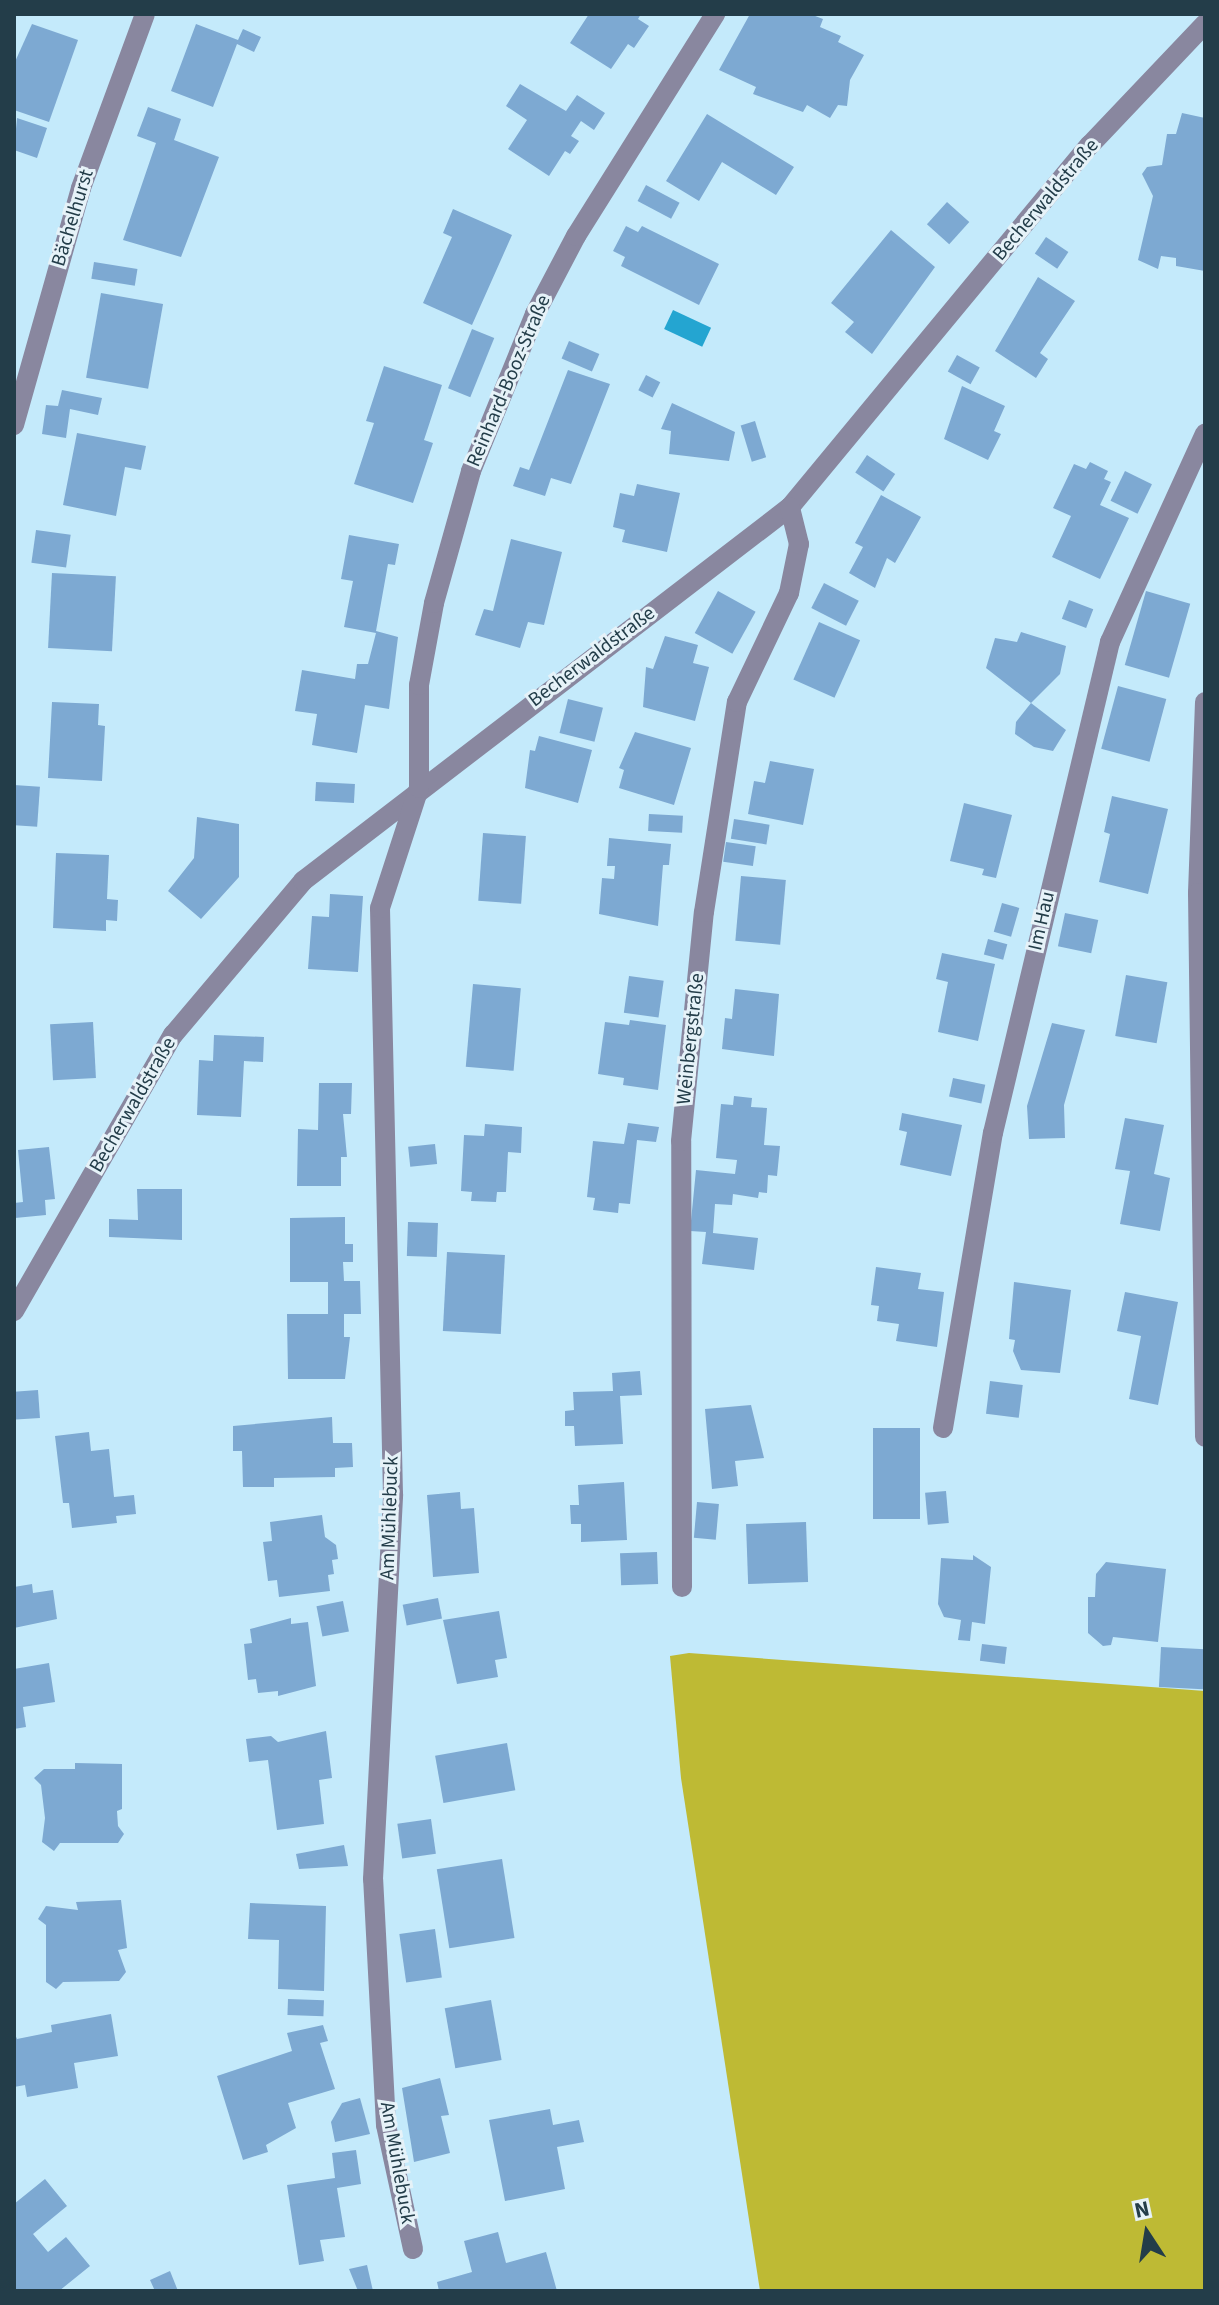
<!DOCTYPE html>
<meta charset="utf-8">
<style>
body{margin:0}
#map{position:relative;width:1219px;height:2305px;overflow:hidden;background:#c4eafb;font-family:"Source Sans 3",sans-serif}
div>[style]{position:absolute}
.green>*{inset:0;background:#beba34}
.water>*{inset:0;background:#24a5d1;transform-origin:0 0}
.building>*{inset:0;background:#7da9d2;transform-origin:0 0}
.minor>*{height:20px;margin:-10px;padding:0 10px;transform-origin:10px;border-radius:10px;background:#89879f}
span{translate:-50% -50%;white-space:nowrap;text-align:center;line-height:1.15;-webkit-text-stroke:6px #e6f2f8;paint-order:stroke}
.street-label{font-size:20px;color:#233d49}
.frame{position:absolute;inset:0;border:16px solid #233d49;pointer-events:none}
.north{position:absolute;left:1107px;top:2193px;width:80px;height:80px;-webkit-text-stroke:6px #e6f2f8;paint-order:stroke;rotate:348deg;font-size:22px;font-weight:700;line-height:32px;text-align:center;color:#233d49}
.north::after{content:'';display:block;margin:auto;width:28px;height:36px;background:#233d49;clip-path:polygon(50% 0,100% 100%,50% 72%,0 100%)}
</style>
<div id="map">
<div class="green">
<i style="clip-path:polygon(689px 1653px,1205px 1691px,1205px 2291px,760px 2291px,681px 1778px,670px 1656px)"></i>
</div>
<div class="water">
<i style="left:673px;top:310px;width:42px;height:21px;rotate:25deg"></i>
</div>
<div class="building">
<i style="clip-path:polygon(589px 14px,641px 14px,638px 19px,649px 26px,634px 48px,628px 44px,611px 69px,570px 43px)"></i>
<i style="clip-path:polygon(750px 14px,810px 14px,823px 19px,820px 27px,841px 36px,838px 42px,864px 55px,850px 80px,847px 106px,838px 105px,830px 118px,807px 105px,803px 112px,753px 94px,756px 87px,719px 70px)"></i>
<i style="clip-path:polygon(32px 24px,78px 40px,49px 122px,14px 110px,14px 64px)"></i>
<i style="clip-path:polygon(196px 24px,238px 40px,243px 29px,261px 37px,254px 52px,237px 44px,213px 107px,171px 91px)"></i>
<i style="clip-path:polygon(520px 84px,566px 111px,577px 95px,605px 113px,594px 130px,581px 121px,571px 136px,579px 141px,570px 154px,565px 151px,549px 176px,508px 149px,527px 120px,506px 106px)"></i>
<i style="clip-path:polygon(148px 107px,181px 119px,174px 140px,219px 157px,181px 257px,123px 240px,156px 143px,137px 136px)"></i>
<i style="clip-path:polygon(1182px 113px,1205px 118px,1205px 271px,1176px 266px,1176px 258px,1161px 256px,1158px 269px,1138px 260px,1153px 196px,1142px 174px,1147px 167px,1162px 165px,1167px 134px,1176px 134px)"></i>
<i style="clip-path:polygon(707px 114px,794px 167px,776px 195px,722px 162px,699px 201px,666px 181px)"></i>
<i style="clip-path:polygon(17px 118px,47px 128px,37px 158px,14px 150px)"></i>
<i style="left:646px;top:185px;width:38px;height:18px;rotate:28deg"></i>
<i style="left:947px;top:202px;width:30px;height:30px;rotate:42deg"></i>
<i style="clip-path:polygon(453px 209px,512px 235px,472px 325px,423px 303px,452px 237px,443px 233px)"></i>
<i style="clip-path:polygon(626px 226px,638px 232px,642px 226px,719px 264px,699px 305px,621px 266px,625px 257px,613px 251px)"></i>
<i style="clip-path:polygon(891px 230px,935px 267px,872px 354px,845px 332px,854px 322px,831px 303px)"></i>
<i style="left:1046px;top:237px;width:27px;height:20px;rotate:34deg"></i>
<i style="left:94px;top:262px;width:44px;height:17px;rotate:9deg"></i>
<i style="clip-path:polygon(1038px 277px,1075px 301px,1040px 353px,1048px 359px,1036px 378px,995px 351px)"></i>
<i style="left:101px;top:293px;width:63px;height:86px;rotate:10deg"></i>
<i style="left:472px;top:329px;width:24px;height:64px;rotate:22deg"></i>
<i style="left:569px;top:341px;width:33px;height:19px;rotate:23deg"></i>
<i style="left:957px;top:355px;width:26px;height:19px;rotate:29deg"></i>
<i style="clip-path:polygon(384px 366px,442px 385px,424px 440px,433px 443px,413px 503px,354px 484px,374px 423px,366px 421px)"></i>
<i style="clip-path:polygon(568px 370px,610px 384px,571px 484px,551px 478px,545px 496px,513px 486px,520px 467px,529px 470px)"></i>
<i style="left:646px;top:375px;width:16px;height:17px;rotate:27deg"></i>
<i style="clip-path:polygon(962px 386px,1005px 406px,994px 431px,1001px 434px,988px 460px,944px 439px)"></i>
<i style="clip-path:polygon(62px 390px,102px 398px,98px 415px,70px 409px,66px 438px,42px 434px,46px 405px,58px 406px)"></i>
<i style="clip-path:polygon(672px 403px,735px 432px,729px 461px,669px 454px,671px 431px,661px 429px)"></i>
<i style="left:755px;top:421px;width:38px;height:15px;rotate:73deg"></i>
<i style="clip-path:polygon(77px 433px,146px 446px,141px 470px,125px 467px,116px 516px,63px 505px)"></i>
<i style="left:867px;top:455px;width:34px;height:21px;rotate:34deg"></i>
<i style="clip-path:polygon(1090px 462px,1108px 471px,1104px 479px,1111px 482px,1100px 505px,1129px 518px,1100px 579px,1052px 557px,1071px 516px,1053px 508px,1074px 464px,1086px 469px)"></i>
<i style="left:1125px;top:471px;width:30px;height:33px;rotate:26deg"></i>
<i style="clip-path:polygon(637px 484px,680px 493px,667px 552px,622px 542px,625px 530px,613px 527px,620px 493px,634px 496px)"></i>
<i style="clip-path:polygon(881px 495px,921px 517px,895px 563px,887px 558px,875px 588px,849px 573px,863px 547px,855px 543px)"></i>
<i style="left:36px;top:530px;width:35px;height:33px;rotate:8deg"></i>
<i style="clip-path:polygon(349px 535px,399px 544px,395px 565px,388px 564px,376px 631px,398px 637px,389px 709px,365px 705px,357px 753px,312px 745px,317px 714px,295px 711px,302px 670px,355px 679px,357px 664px,368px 664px,376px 633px,344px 627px,353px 581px,341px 579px)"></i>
<i style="clip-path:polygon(511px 539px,562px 552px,544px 625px,528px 622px,520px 648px,475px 635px,484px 609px,493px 611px)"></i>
<i style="left:52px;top:573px;width:64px;height:75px;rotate:3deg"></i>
<i style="left:824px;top:583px;width:39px;height:28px;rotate:27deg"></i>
<i style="left:718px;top:591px;width:43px;height:48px;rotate:29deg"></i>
<i style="left:1146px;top:591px;width:46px;height:77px;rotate:16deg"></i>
<i style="left:1069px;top:600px;width:26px;height:20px;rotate:21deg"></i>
<i style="left:819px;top:622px;width:45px;height:63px;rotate:24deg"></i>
<i style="clip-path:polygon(1021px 632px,1066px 646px,1060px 674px,1031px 703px,986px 668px,995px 638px,1017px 642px)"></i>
<i style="clip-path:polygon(665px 636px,698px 645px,693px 663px,709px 667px,695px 721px,643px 707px,646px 667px,653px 669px)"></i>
<i style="left:1118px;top:686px;width:50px;height:65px;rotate:15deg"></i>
<i style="left:568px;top:699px;width:36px;height:35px;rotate:14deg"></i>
<i style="clip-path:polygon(52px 702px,99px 704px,98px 725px,105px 726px,102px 781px,48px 778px)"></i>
<i style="clip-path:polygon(1031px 703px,1066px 730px,1053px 751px,1034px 747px,1015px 734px,1016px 722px)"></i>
<i style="clip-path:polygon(635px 732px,691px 748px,674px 805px,619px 788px,624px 770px,619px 768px)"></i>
<i style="clip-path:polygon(539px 736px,592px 750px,578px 803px,525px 788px,530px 750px,535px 751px)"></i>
<i style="clip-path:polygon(770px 761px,814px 769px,803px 825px,748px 814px,754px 781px,765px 783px)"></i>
<i style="left:316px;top:782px;width:39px;height:19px;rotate:3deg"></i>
<i style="left:14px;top:785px;width:26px;height:40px;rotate:4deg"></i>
<i style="clip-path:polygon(1112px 796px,1168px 809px,1148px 894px,1099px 882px,1110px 834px,1104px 832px)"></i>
<i style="clip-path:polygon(964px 803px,1012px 815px,996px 878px,982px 875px,984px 869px,950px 861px)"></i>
<i style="left:649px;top:814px;width:34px;height:17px;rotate:3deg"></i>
<i style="clip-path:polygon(197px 817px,239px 824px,239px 877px,201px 919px,168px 891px,194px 858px)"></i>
<i style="left:734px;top:819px;width:36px;height:20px;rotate:9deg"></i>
<i style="left:483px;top:833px;width:43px;height:68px;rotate:4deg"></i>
<i style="clip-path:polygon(609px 838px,671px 844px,669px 865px,663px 865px,658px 926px,599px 914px,602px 878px,614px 879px,615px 866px,607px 866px)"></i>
<i style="left:726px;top:842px;width:30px;height:20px;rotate:8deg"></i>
<i style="clip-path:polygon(56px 853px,109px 855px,107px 899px,118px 900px,117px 921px,106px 920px,106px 931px,53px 928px)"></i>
<i style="left:741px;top:876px;width:45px;height:65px;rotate:5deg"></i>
<i style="clip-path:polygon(330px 894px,363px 896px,358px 972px,308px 969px,312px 916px,329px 917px)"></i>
<i style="left:1002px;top:903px;width:18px;height:30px;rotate:16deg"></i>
<i style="left:1065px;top:913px;width:34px;height:34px;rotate:12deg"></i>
<i style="left:988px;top:939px;width:20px;height:16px;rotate:15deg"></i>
<i style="clip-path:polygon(942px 953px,995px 964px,978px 1041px,938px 1032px,948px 982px,936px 979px)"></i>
<i style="left:1126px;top:975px;width:42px;height:62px;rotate:10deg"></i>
<i style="left:629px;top:976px;width:35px;height:37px;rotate:8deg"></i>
<i style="left:473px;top:984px;width:48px;height:83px;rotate:5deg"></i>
<i style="clip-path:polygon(735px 989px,779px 994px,774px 1056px,722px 1049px,725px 1018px,732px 1019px)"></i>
<i style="clip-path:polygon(630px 1020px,666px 1025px,658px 1090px,623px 1085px,624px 1078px,598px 1074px,605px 1022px,629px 1025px)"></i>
<i style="left:93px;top:1022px;width:56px;height:43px;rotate:87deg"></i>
<i style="clip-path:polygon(1052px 1023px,1085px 1030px,1064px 1105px,1065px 1138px,1029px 1139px,1027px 1106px)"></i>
<i style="clip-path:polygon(214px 1035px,264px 1037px,263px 1062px,244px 1061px,241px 1117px,197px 1115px,199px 1060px,213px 1061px)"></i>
<i style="left:953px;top:1078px;width:33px;height:19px;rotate:12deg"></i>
<i style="clip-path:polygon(319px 1083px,352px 1083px,351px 1114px,343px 1114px,347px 1157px,341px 1157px,341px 1186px,297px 1186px,298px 1129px,318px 1130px)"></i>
<i style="clip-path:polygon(734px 1096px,752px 1098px,751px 1107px,767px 1108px,764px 1145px,780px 1146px,777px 1176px,768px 1175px,767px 1193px,759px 1192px,758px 1198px,733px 1194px,732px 1205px,715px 1204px,713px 1233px,758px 1238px,754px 1270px,702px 1264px,706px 1232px,690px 1231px,696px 1170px,735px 1174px,737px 1160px,716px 1158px,721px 1104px,733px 1105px)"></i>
<i style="clip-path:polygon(902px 1113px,962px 1125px,951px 1176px,900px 1165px,907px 1132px,899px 1130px)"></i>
<i style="clip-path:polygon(1125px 1118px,1164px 1125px,1154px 1174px,1170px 1178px,1160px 1231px,1120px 1224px,1130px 1171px,1115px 1169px)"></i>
<i style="clip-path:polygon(628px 1123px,659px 1127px,656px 1142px,637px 1140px,630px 1204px,619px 1203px,618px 1213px,593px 1210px,595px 1198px,587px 1197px,593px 1141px,624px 1144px)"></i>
<i style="clip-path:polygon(485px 1124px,522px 1127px,521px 1153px,508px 1152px,506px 1192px,497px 1192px,496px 1202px,471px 1201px,472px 1192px,461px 1191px,464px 1135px,484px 1136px)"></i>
<i style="left:435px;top:1144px;width:20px;height:27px;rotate:84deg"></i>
<i style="clip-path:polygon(49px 1147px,55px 1199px,45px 1200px,46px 1215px,15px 1218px,14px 1203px,23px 1202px,18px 1150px)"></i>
<i style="clip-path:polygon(137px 1189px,182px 1189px,182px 1240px,109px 1237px,109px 1219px,138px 1220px)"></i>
<i style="clip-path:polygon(345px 1217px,345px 1244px,353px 1244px,353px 1262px,343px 1262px,344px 1281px,360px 1281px,361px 1314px,344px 1314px,344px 1337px,350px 1337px,345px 1379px,288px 1379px,287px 1314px,328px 1314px,328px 1282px,290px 1282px,290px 1218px)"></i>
<i style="left:408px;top:1222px;width:30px;height:34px;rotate:2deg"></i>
<i style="left:447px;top:1252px;width:58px;height:79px;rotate:3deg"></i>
<i style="clip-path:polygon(876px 1267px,921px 1273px,918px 1289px,944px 1292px,937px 1347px,896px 1341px,899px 1324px,877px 1321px,879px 1306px,871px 1305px)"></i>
<i style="clip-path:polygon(1014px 1282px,1071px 1290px,1060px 1373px,1021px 1370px,1013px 1351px,1015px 1340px,1009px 1339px)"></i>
<i style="clip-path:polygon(1125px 1292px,1178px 1302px,1158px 1405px,1129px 1399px,1141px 1336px,1117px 1331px)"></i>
<i style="clip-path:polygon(640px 1371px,642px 1395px,620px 1396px,623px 1444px,575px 1446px,574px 1426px,565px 1426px,565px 1411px,574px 1410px,573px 1392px,613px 1391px,612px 1373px)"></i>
<i style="left:990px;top:1381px;width:33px;height:33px;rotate:7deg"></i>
<i style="left:38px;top:1390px;width:28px;height:24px;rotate:86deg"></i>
<i style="clip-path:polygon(751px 1405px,764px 1458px,735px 1461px,738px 1486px,712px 1489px,705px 1409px)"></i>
<i style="clip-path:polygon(332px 1417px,333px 1443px,352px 1443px,353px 1467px,335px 1468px,335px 1477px,274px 1478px,274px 1487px,243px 1487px,242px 1451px,233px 1451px,233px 1426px)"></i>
<i style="left:873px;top:1428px;width:47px;height:91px"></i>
<i style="clip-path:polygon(89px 1432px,91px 1451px,109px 1449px,114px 1497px,134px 1495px,136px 1514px,116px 1516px,117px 1523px,72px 1528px,69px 1503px,63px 1503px,55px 1436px)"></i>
<i style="clip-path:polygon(624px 1482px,627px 1540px,581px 1542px,581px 1524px,571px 1524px,570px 1505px,579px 1505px,578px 1485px)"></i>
<i style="left:946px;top:1491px;width:32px;height:21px;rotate:85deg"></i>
<i style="clip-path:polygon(460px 1492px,461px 1509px,474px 1508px,479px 1573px,433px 1577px,427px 1495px)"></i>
<i style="left:697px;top:1502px;width:22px;height:36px;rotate:5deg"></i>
<i style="clip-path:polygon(322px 1515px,325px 1537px,336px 1545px,338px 1559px,332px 1560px,334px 1574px,328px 1575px,330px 1591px,279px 1597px,277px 1580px,268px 1581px,263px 1542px,272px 1541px,270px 1522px)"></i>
<i style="left:806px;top:1522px;width:60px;height:60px;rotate:88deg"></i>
<i style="left:657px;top:1552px;width:32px;height:37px;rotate:88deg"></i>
<i style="clip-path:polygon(973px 1555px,991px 1567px,985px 1624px,972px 1622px,970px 1641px,958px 1640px,961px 1620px,944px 1617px,938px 1604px,941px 1558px,973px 1560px)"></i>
<i style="clip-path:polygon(1106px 1562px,1166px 1569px,1158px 1642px,1113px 1637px,1111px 1645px,1103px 1646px,1088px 1633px,1088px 1597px,1095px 1597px,1096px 1574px)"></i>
<i style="clip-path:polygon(32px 1584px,33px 1593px,53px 1590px,57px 1619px,14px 1628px,14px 1587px)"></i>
<i style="left:438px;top:1598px;width:21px;height:36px;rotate:79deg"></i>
<i style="left:343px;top:1601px;width:31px;height:27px;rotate:79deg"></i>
<i style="clip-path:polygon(499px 1611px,507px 1658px,495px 1660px,498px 1677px,457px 1684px,443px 1620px)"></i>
<i style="clip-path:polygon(291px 1618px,291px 1624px,308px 1622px,316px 1686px,278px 1696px,278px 1691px,258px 1693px,256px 1679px,248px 1680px,244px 1644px,252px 1643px,250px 1629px)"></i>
<i style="left:982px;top:1644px;width:25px;height:17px;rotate:7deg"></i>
<i style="left:1161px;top:1647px;width:44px;height:40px;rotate:3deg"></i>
<i style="clip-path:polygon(49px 1663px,55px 1702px,23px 1707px,26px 1727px,14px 1729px,14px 1669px)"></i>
<i style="clip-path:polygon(326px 1731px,332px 1778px,319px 1780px,324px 1824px,277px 1830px,268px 1760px,249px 1762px,246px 1739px,271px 1736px,278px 1742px)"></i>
<i style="left:507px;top:1743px;width:48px;height:73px;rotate:80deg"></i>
<i style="clip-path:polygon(75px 1763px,122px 1764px,122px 1809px,117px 1811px,118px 1826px,124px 1834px,118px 1843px,60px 1843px,54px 1851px,42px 1842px,45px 1818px,41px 1785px,34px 1778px,44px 1769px,75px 1769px)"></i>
<i style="left:431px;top:1819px;width:35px;height:34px;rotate:82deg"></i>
<i style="clip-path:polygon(344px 1845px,348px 1866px,299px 1869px,296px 1854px)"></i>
<i style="left:502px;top:1859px;width:80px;height:66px;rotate:81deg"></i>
<i style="clip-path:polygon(121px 1900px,127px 1948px,118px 1950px,126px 1972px,119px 1981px,63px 1982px,56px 1989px,46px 1982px,46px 1925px,38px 1919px,46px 1906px,78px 1910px,76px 1902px)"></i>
<i style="clip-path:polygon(250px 1903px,326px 1906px,324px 1991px,278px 1989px,279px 1940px,248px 1939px)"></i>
<i style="left:435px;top:1929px;width:49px;height:36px;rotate:82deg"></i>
<i style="left:288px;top:1999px;width:36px;height:16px;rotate:2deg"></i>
<i style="left:491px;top:2000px;width:61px;height:47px;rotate:80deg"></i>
<i style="clip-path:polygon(111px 2014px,118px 2056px,74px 2063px,78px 2088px,27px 2097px,25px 2085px,14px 2087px,14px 2032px,17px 2039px,52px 2032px,51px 2025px)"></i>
<i style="clip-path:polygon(323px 2025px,328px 2041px,320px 2043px,335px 2089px,288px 2103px,296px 2128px,266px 2145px,268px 2152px,243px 2160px,217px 2076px,292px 2051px,287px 2033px)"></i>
<i style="clip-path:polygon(440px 2078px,449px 2115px,441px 2116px,450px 2153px,414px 2162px,402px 2088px)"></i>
<i style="clip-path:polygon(360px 2098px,370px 2134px,335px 2142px,331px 2122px,342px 2103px)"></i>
<i style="clip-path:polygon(550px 2109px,553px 2125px,579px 2120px,584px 2142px,557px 2147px,565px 2189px,505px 2201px,489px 2120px)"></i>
<i style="clip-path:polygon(356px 2150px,361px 2184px,337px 2188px,345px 2237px,320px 2240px,324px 2261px,299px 2265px,287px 2185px,335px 2178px,332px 2153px)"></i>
<i style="clip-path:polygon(45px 2179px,67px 2206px,33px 2234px,48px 2252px,66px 2237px,90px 2266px,59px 2291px,14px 2291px,14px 2204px)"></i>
<i style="clip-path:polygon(498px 2232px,506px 2263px,546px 2252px,557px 2291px,439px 2291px,437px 2282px,472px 2272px,464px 2241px)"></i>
<i style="clip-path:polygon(367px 2265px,373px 2291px,358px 2291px,349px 2269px)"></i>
<i style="clip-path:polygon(170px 2271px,178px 2291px,155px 2291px,150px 2280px)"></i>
</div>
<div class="minor">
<i style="left:14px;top:425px;width:246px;rotate:-74.2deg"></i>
<i style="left:81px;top:188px;width:185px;rotate:-69.8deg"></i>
<i style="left:1205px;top:702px;width:191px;rotate:92.1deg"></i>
<i style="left:1198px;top:893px;width:544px;rotate:89.26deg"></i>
<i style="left:14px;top:1311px;width:319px;rotate:-60.1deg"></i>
<i style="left:173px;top:1035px;width:202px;rotate:-49.8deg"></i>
<i style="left:303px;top:881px;width:614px;rotate:-37.52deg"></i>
<i style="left:790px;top:507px;width:470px;rotate:-50.4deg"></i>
<i style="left:1090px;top:145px;width:167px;rotate:-46.5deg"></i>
<i style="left:943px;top:1428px;width:299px;rotate:-80.4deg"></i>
<i style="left:993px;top:1133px;width:505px;rotate:-76.6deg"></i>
<i style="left:1110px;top:642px;width:229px;rotate:-65.5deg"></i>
<i style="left:682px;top:1587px;width:446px;rotate:-90.1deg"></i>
<i style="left:681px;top:1141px;width:230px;rotate:-84.3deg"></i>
<i style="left:704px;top:912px;width:213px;rotate:-81.1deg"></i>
<i style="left:737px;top:702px;width:121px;rotate:-64.5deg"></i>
<i style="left:789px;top:593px;width:50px;rotate:-78.5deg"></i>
<i style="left:799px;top:544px;width:38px;rotate:-104deg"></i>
<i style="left:413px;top:2249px;width:127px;rotate:-102.3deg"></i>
<i style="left:386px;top:2125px;width:246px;rotate:-93deg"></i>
<i style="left:373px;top:1879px;width:385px;rotate:-87deg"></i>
<i style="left:393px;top:1495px;width:587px;rotate:-91.27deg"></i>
<i style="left:380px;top:908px;width:126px;rotate:-72deg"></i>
<i style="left:419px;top:788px;width:103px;rotate:-90deg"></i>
<i style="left:419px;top:685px;width:83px;rotate:-79.6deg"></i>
<i style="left:434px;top:603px;width:137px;rotate:-74.3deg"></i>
<i style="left:471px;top:471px;width:170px;rotate:-67.8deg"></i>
<i style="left:535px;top:314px;width:88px;rotate:-62.3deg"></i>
<i style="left:576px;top:236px;width:262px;rotate:-57.9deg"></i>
</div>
<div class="street-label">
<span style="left:1046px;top:200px;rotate:-50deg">Becherwaldstraße</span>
<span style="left:73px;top:218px;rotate:-73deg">Bächelhurst</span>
<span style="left:509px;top:381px;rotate:-67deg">Reinhard-Booz-Straße</span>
<span style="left:592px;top:657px;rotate:-37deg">Becherwaldstraße</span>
<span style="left:1042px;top:921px;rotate:-77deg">Im Hau</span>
<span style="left:691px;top:1039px;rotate:-84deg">Weinbergstraße</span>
<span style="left:133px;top:1105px;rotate:-60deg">Becherwaldstraße</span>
<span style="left:390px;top:1518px;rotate:-88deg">Am Mühlebuck</span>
<span style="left:397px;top:2163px;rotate:80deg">Am Mühlebuck</span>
</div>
<div class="frame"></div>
<div class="north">N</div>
</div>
